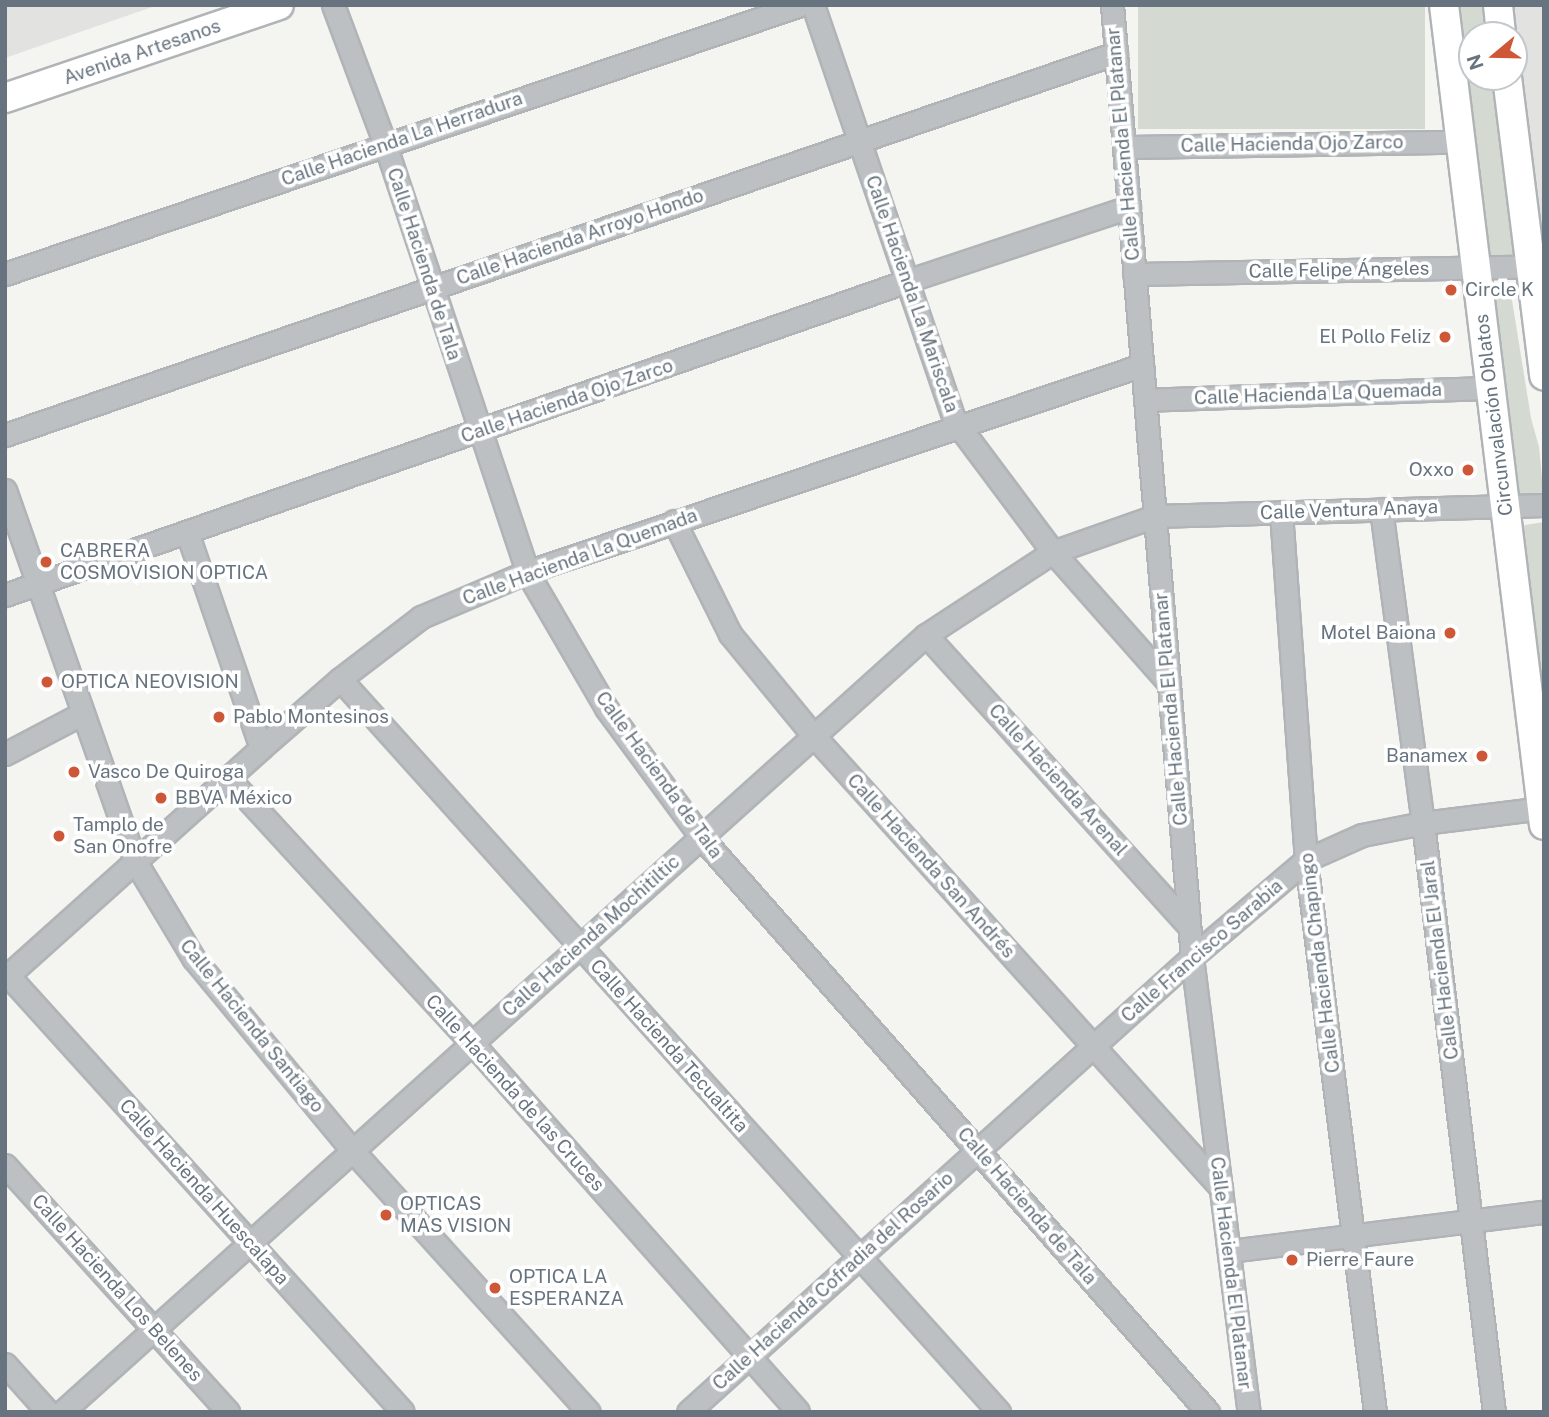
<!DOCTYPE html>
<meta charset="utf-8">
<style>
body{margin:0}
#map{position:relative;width:1549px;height:1417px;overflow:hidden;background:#f4f4f1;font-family:"Public Sans",sans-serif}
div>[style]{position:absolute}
.built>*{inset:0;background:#e2e3e1}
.green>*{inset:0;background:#d4d9d1;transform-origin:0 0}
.roads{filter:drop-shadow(2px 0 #b0b4b7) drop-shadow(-2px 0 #b0b4b7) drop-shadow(0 2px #b0b4b7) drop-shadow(0 -2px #b0b4b7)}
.minor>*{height:21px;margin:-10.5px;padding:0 10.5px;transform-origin:10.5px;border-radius:10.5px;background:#bcc0c3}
.major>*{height:28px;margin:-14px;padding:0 14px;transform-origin:14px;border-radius:14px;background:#fff}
.dots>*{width:19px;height:19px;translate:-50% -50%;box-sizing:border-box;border:4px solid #fff;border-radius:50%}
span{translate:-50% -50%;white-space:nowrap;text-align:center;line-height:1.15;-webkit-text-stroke:7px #fff;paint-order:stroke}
.street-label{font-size:19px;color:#67747f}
.poi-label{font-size:19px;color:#67747f}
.left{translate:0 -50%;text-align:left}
.right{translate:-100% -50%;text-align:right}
.frame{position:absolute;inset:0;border:7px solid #67747f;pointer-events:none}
.north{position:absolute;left:1458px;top:21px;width:70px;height:70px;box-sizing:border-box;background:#fff;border:2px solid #c2c7cc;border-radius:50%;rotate:251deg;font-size:19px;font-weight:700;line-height:28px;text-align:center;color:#67747f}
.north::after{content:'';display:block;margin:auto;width:24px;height:32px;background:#ce5737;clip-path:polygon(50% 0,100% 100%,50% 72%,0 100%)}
</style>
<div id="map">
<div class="built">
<i style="clip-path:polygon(5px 5px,158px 5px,5px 58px)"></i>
<i style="clip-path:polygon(1508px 5px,1544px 5px,1544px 254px,1540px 254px)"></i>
</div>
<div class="green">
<i style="left:1138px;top:5px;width:287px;height:124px"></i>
<i style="clip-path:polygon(1453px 5px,1486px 5px,1489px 35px,1472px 35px,1472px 77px,1495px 77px,1515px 254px,1483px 260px)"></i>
<i style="clip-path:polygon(1503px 288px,1511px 294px,1531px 418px,1539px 447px,1544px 499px,1519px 500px,1494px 300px,1495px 292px)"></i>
<i style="clip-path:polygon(1544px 522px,1544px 732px,1520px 532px,1525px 525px)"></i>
</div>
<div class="roads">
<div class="minor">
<i style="left:333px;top:5px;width:148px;rotate:69.5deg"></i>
<i style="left:385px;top:144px;width:451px;rotate:71.6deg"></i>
<i style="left:527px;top:572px;width:157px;rotate:59.8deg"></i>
<i style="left:606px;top:708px;width:160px;rotate:53.6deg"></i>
<i style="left:701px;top:837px;width:767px;rotate:48.6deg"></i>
<i style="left:813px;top:5px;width:440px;rotate:71.2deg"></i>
<i style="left:955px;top:421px;width:164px;rotate:53.2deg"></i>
<i style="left:1053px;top:552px;width:175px;rotate:48.5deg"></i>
<i style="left:1112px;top:5px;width:955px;rotate:85.2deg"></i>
<i style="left:1192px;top:957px;width:459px;rotate:82.9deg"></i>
<i style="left:1124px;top:147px;width:336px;rotate:-0.9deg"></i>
<i style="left:5px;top:274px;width:839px;rotate:-18.69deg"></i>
<i style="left:1134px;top:274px;width:410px;rotate:-1.1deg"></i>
<i style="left:1145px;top:400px;width:345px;rotate:-2deg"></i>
<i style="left:5px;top:435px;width:1175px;rotate:-18.97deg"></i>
<i style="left:5px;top:490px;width:393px;rotate:70.7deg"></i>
<i style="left:135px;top:861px;width:114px;rotate:59deg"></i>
<i style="left:194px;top:959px;width:248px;rotate:50.4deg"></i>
<i style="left:352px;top:1150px;width:353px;rotate:47.9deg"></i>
<i style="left:1381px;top:509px;width:317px;rotate:82.4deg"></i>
<i style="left:1423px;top:823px;width:593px;rotate:83.13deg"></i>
<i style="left:1281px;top:512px;width:349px;rotate:85.9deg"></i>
<i style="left:1306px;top:860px;width:556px;rotate:82.87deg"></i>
<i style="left:674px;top:521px;width:126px;rotate:63.6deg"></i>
<i style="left:730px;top:634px;width:131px;rotate:50.6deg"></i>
<i style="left:813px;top:735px;width:610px;rotate:47.99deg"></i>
<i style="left:187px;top:532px;width:228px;rotate:71.1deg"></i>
<i style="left:5px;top:595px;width:955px;rotate:-19.19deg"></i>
<i style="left:907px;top:281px;width:234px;rotate:-18.4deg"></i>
<i style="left:926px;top:635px;width:392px;rotate:47.9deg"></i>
<i style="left:340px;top:679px;width:986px;rotate:48.04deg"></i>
<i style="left:5px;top:754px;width:88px;rotate:-27.7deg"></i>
<i style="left:228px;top:778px;width:360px;rotate:47.4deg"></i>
<i style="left:472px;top:1043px;width:492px;rotate:48.5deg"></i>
<i style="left:5px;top:972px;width:593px;rotate:47.87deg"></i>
<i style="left:5px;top:978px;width:344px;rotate:-41.9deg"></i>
<i style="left:261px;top:748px;width:105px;rotate:-41.1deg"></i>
<i style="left:340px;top:679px;width:102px;rotate:-37.4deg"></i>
<i style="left:421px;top:617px;width:115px;rotate:-23deg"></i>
<i style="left:527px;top:572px;width:649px;rotate:-18.6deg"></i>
<i style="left:5px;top:1165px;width:333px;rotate:47.9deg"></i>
<i style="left:1229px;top:1251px;width:317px;rotate:-7.1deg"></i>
<i style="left:5px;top:1364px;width:64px;rotate:48.1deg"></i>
<i style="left:62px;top:1412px;width:1162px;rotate:-41.97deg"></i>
<i style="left:926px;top:635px;width:152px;rotate:-33.2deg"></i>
<i style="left:1053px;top:552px;width:108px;rotate:-19.4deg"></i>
<i style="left:1155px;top:516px;width:389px;rotate:-1.6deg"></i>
<i style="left:688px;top:1412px;width:679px;rotate:-42.08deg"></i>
<i style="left:1192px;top:957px;width:150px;rotate:-40.4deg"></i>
<i style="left:1306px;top:860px;width:61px;rotate:-24.1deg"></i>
<i style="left:1362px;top:835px;width:62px;rotate:-11.1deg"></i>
<i style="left:1423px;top:823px;width:122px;rotate:-7.1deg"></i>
</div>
<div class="major">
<i style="left:1444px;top:5px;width:826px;rotate:83.05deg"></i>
<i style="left:1498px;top:5px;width:30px;rotate:84deg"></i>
<i style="left:1507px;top:77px;width:301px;rotate:82.9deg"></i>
<i style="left:5px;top:98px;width:289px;rotate:-18.7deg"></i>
</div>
</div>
<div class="dots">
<i style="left:1451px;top:290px;background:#ce5737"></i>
<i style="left:1445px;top:337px;background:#ce5737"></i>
<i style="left:1468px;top:470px;background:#ce5737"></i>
<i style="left:46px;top:562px;background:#ce5737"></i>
<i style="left:1450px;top:633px;background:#ce5737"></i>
<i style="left:47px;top:682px;background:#ce5737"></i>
<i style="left:219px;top:717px;background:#ce5737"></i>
<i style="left:1482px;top:756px;background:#ce5737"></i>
<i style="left:74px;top:772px;background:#ce5737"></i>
<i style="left:161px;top:798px;background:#ce5737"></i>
<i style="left:59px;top:836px;background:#ce5737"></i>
<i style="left:386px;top:1215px;background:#ce5737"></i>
<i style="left:1292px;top:1260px;background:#ce5737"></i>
<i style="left:495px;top:1288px;background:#ce5737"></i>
</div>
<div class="street-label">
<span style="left:142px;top:52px;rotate:-19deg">Avenida Artesanos</span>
<span style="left:402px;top:139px;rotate:-19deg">Calle Hacienda La Herradura</span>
<span style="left:1123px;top:144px;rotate:-95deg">Calle Hacienda El Platanar</span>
<span style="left:1292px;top:144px;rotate:-1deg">Calle Hacienda Ojo Zarco</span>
<span style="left:580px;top:237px;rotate:-19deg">Calle Hacienda Arroyo Hondo</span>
<span style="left:424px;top:264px;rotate:72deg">Calle Hacienda de Tala</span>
<span style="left:1339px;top:270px;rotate:-1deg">Calle Felipe Ángeles</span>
<span style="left:912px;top:294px;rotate:71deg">Calle Hacienda La Mariscala</span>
<span style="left:1318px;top:394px;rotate:-2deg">Calle Hacienda La Quemada</span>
<span style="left:567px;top:401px;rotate:-19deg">Calle Hacienda Ojo Zarco</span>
<span style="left:1494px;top:415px;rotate:-97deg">Circunvalación Oblatos</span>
<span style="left:1349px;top:510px;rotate:-2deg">Calle Ventura Anaya</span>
<span style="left:580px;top:557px;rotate:-20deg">Calle Hacienda La Quemada</span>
<span style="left:1171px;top:709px;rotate:-95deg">Calle Hacienda El Platanar</span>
<span style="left:659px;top:775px;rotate:54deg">Calle Hacienda de Tala</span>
<span style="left:1058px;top:780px;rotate:48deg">Calle Hacienda Arenal</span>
<span style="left:931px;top:866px;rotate:48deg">Calle Hacienda San Andrés</span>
<span style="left:591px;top:936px;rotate:-42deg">Calle Hacienda Mochitiltic</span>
<span style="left:1202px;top:951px;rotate:-41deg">Calle Francisco Sarabia</span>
<span style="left:1440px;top:960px;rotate:-97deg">Calle Hacienda El Jaral</span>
<span style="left:1320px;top:963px;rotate:-97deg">Calle Hacienda Chapingo</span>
<span style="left:252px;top:1026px;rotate:51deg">Calle Hacienda Santiago</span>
<span style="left:669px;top:1046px;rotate:48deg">Calle Hacienda Tecualtita</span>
<span style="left:515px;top:1093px;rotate:48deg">Calle Hacienda de las Cruces</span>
<span style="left:204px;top:1192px;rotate:48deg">Calle Hacienda Huescalapa</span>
<span style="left:1027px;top:1206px;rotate:49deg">Calle Hacienda de Tala</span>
<span style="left:1231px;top:1273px;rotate:83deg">Calle Hacienda El Platanar</span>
<span style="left:833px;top:1281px;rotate:-42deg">Calle Hacienda Cofradia del Rosario</span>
<span style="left:117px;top:1288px;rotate:48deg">Calle Hacienda Los Belenes</span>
</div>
<div class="poi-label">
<span class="left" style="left:1465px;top:290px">Circle K</span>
<span class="right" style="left:1431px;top:337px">El Pollo Feliz</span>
<span class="right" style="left:1454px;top:470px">Oxxo</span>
<span class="left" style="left:60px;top:562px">CABRERA<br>COSMOVISION OPTICA</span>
<span class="right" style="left:1436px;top:633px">Motel Baiona</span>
<span class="left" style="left:61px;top:682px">OPTICA NEOVISION</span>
<span class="left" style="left:233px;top:717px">Pablo Montesinos</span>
<span class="right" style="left:1468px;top:756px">Banamex</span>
<span class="left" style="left:88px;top:772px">Vasco De Quiroga</span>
<span class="left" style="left:175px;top:798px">BBVA México</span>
<span class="left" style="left:73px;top:836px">Tamplo de<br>San Onofre</span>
<span class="left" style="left:400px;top:1215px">OPTICAS<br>MAS VISION</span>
<span class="left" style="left:1306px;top:1260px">Pierre Faure</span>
<span class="left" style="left:509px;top:1288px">OPTICA LA<br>ESPERANZA</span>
</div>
<div class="frame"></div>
<div class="north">N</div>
</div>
